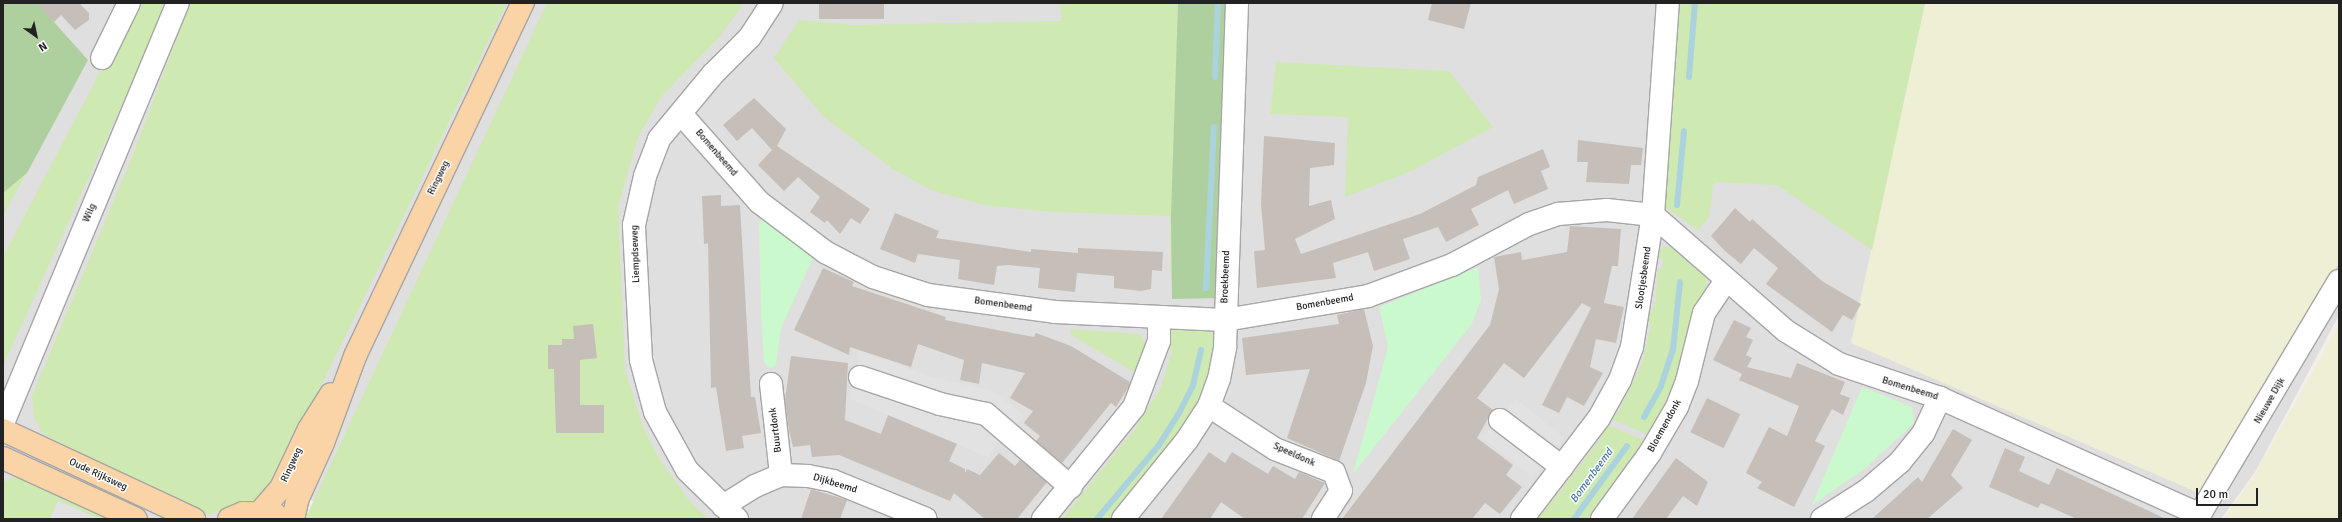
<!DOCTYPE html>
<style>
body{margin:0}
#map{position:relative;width:2342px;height:522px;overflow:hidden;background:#f2eee9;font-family:Signika,sans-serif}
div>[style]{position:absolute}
.residential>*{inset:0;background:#e0dfdf}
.farmland>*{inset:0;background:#eeefd5}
.grass>*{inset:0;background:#cee9b1}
.forest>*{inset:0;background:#aed09f}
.park>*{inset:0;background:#c9f9cc}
.parking>*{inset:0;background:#e2e2e2;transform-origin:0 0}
.stream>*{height:6px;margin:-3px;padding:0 3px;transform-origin:3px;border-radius:3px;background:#abd3de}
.building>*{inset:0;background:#c6beb8;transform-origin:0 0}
.roads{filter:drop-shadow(1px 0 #a6a6a6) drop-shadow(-1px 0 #a6a6a6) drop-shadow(0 1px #a6a6a6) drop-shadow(0 -1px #a6a6a6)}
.minor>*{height:22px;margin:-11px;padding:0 11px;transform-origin:11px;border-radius:11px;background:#fff}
.major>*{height:22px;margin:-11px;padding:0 11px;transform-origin:11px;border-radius:11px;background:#fad4a6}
span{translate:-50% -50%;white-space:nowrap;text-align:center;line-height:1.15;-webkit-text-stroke:3px #fff;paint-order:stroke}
.street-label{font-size:10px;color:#222}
.water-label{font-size:11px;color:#4977a0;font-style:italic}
.frame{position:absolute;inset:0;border:4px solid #222;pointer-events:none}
.north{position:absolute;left:16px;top:16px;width:40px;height:40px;-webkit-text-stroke:3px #fff;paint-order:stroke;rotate:147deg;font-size:11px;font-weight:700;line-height:16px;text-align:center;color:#222}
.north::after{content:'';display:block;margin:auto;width:14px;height:18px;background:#222;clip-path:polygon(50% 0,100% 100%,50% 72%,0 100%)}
.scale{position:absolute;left:2196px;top:488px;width:62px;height:18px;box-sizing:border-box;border:2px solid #222;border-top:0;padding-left:5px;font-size:12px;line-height:14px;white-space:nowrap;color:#222;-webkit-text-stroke:3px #fff;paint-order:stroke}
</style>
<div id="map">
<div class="residential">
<i style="clip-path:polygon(3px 3px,2339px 3px,2339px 315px,2255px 472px,2221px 519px,353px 519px,251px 474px,229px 519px,3px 519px)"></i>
</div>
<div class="farmland">
<i style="clip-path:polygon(1925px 3px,2339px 3px,2339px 263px,2201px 494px,1851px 343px)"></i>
<i style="clip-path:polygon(2339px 325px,2339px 519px,2224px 519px,2254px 476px)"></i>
</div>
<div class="grass">
<i style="clip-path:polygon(136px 3px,168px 3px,3px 366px,3px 257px)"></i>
<i style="clip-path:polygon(190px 3px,507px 3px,270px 491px,250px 502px,211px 514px,192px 513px,42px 433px,34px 417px,32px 396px,132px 157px)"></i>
<i style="clip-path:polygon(547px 3px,744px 3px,720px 36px,661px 97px,638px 137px,618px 206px,625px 370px,643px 427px,661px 462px,692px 504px,708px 519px,305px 519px)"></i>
<i style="clip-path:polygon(1060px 3px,1178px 3px,1177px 19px,1215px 281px,1171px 281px,1170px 216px,1052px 212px,983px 205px,931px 190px,891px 168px,823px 116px,774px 58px,799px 20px,854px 25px,1061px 21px)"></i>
<i style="clip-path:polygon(1679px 3px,1925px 3px,1872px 250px,1777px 185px,1714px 182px,1709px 217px,1698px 230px,1660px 204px)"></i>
<i style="clip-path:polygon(1276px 62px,1449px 71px,1493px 127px,1409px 172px,1345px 197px,1348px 117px,1270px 114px)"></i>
<i style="clip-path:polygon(27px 173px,3px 215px,3px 193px)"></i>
<i style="clip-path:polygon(1663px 247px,1673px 247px,1705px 274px,1707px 282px,1676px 386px,1651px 436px,1607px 417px,1619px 411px,1642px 363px,1651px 325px,1646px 317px,1655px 305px,1658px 269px,1662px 269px,1663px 263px,1663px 258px,1653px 257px)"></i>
<i style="clip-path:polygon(1204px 328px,1217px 336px,1212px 374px,1188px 425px,1114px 519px,1062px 519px,1135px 429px,1161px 387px,1172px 352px,1166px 344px,1169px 330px)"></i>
<i style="clip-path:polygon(1070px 329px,1139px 334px,1145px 343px,1136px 373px,1071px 335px)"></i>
<i style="clip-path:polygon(1603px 423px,1648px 442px,1592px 519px,1538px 519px,1602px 437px)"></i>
<i style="clip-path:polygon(12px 477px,37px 479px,121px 519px,99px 519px,58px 501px,50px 519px,3px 519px,3px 483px)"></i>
</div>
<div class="forest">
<i style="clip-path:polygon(3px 3px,37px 3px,88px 60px,27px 173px,3px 193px)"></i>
<i style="clip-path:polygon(1178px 3px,1233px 3px,1221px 298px,1172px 299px,1171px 216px)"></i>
</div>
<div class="park">
<i style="clip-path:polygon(762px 220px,813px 258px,781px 328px,776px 365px,770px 368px,764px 362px,761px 313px,759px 223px)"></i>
<i style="clip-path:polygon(1478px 267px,1481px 300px,1471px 325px,1353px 474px,1388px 347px,1379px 307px)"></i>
<i style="clip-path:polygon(1862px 387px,1912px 407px,1914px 423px,1863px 470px,1812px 505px)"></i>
</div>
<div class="parking">
<i style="clip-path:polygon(859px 351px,935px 378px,994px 391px,1024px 416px,1001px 444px,996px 443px,989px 458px,850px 399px)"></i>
<i style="left:1515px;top:398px;width:63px;height:51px;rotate:39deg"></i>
<i style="clip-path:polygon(58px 501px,99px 519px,50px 519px)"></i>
</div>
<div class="stream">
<i style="left:1215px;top:77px;width:74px;rotate:-87.7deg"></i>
<i style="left:1689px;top:77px;width:74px;rotate:-85.4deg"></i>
<i style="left:1677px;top:205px;width:74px;rotate:-84.6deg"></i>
<i style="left:1206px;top:288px;width:161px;rotate:-87.2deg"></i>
<i style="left:1644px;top:417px;width:35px;rotate:-61deg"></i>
<i style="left:1661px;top:386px;width:38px;rotate:-72deg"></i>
<i style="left:1673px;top:350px;width:68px;rotate:-84.1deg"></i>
<i style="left:1097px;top:519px;width:97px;rotate:-50deg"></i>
<i style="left:1159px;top:445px;width:38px;rotate:-58deg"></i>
<i style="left:1179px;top:413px;width:31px;rotate:-63deg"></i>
<i style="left:1193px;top:385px;width:36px;rotate:-77deg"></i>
<i style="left:1574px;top:519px;width:90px;rotate:-54deg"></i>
</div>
<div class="building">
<i style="clip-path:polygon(36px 3px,79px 3px,89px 13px,89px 20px,75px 30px,61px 15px,54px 22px)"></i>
<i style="left:819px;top:3px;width:65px;height:16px"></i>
<i style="clip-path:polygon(1432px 3px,1471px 3px,1464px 29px,1428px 20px)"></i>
<i style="clip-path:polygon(754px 98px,786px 129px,777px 146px,870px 209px,860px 224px,851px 218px,840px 234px,827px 220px,825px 223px,810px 212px,820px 197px,798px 177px,784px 191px,758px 165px,772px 150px,752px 128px,737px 141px,723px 125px)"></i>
<i style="clip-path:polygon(1264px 136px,1335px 143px,1334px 165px,1310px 168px,1309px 206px,1331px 200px,1335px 219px,1295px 239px,1301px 254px,1420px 214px,1476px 185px,1478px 177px,1543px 149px,1550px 167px,1541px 171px,1548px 189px,1514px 204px,1508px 190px,1471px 209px,1479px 225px,1446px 242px,1438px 227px,1403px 239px,1410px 259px,1374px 271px,1368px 252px,1333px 263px,1336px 278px,1257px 288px,1254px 251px,1265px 250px,1261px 204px)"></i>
<i style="clip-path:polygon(1578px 140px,1643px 148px,1641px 165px,1631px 165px,1629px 184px,1586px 182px,1588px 162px,1577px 162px)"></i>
<i style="clip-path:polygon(721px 195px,721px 206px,740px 205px,751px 397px,755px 397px,761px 433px,742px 436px,744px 448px,726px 451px,716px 387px,711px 388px,708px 243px,704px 244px,702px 196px)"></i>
<i style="clip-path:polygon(1735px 208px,1750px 222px,1752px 219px,1822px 281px,1861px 304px,1852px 320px,1843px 315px,1832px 332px,1766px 284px,1778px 268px,1754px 248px,1741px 264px,1725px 251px,1711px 236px)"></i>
<i style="clip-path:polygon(895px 213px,939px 231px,936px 238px,1031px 252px,1031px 249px,1078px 253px,1078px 248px,1163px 252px,1162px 271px,1152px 270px,1151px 289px,1141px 291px,1114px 288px,1114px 276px,1077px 273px,1075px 292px,1038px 288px,1040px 268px,1008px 265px,997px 266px,994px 285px,958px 279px,960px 260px,918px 254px,915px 263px,880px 249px)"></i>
<i style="clip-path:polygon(1570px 226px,1621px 229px,1618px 266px,1612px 266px,1604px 303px,1624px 307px,1616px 343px,1596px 339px,1590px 367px,1603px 373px,1584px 406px,1567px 397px,1559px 413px,1542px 405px,1591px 308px,1582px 303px,1524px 378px,1504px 363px,1477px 398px,1493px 410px,1477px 438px,1513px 465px,1506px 475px,1522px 487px,1500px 514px,1485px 503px,1472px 519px,1342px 519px,1490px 325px,1499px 289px,1494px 257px,1521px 252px,1522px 260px,1567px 252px)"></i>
<i style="clip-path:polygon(823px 268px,854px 282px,852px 286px,946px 317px,945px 320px,1034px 337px,1036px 333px,1071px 346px,1130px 382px,1129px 386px,1116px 407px,1111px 403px,1062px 463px,1036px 441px,1040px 436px,1024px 423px,1033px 411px,1010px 398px,1025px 373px,982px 363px,979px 384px,960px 380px,964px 360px,918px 344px,911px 367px,850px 347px,849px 355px,794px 330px)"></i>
<i style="clip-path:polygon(1364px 309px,1373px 346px,1366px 383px,1339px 461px,1287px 438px,1310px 369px,1246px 375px,1242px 338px,1339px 324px,1337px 315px)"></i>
<i style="clip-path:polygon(1734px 320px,1751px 328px,1746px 337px,1753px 340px,1746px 355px,1752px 358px,1747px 367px,1791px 378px,1797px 363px,1845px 382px,1840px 394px,1850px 398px,1843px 415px,1832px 409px,1815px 441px,1825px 446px,1794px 507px,1757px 488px,1762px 482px,1746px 473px,1769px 427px,1787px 436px,1799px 406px,1739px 380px,1742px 374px,1713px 360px)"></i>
<i style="clip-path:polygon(593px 324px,597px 358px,580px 360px,580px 405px,604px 405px,604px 433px,556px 433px,554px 369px,548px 369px,548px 345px,562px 345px,562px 339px,574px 339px,573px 326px)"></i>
<i style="clip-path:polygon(791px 356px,848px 363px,845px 420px,881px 434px,888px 415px,957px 444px,949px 461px,965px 469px,965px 473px,967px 469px,980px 475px,999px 453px,1015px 466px,1020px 460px,1047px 482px,1017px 519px,985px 519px,954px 493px,950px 501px,839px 455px,812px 457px,810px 445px,793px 447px,789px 430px,785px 400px)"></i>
<i style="left:1707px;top:398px;width:37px;height:38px;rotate:26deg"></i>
<i style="clip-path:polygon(1953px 429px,1972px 440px,1951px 475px,1963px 488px,1927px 519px,1872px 519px,1918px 477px,1922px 482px)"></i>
<i style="clip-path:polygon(2005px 448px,2025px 457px,2019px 471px,2049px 485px,2057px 468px,2166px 519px,2077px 519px,2041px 503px,2038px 508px,1989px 487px)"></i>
<i style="clip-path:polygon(1209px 452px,1225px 463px,1232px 452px,1268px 474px,1273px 466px,1295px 479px,1299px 472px,1325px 483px,1302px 519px,1245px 519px,1221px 502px,1210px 519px,1161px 519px)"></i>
<i style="clip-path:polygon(1676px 458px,1708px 482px,1697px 506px,1683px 496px,1666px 519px,1632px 519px)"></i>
<i style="clip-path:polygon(811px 489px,847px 500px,840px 519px,801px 519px)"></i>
</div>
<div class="roads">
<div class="minor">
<i style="left:102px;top:58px;width:61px;rotate:-63.9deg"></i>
<i style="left:681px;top:114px;width:118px;rotate:48.4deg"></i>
<i style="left:759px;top:202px;width:83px;rotate:37.1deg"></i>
<i style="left:825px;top:252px;width:54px;rotate:27.5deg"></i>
<i style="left:873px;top:277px;width:58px;rotate:18.1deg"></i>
<i style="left:928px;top:295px;width:128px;rotate:7.6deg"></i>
<i style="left:1055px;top:312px;width:170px;rotate:2.7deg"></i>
<i style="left:1225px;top:320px;width:145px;rotate:-9.5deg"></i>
<i style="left:1368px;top:296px;width:90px;rotate:-20.3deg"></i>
<i style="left:1452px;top:265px;width:87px;rotate:-28deg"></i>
<i style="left:1529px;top:224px;width:31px;rotate:-19deg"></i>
<i style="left:1558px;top:214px;width:49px;rotate:-4.7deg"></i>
<i style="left:1607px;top:210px;width:46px;rotate:6.2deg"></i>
<i style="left:1653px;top:215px;width:176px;rotate:41.1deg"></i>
<i style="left:1786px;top:331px;width:62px;rotate:31.9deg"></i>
<i style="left:1839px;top:364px;width:107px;rotate:18.6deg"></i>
<i style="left:1940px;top:398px;width:285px;rotate:24.2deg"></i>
<i style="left:860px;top:377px;width:84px;rotate:18.6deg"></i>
<i style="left:940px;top:404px;width:47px;rotate:12.3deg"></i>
<i style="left:986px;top:414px;width:112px;rotate:40.7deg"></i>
<i style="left:771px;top:384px;width:92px;rotate:83.7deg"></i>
<i style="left:1209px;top:406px;width:79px;rotate:33.1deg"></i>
<i style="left:1275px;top:449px;width:63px;rotate:21.3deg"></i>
<i style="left:1334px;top:472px;width:20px;rotate:70deg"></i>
<i style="left:1341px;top:491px;width:33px;rotate:123deg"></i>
<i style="left:1500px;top:420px;width:78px;rotate:37.2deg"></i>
<i style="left:3px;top:423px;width:455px;rotate:-67.4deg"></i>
<i style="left:723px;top:506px;width:38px;rotate:-32deg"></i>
<i style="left:755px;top:486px;width:28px;rotate:-23deg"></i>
<i style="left:781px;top:475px;width:27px;rotate:2deg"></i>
<i style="left:808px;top:476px;width:25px;rotate:11deg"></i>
<i style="left:833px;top:481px;width:100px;rotate:22.2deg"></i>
<i style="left:737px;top:519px;width:70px;rotate:-135.6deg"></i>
<i style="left:687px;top:470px;width:66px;rotate:-118.9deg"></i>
<i style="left:655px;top:412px;width:54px;rotate:-105.1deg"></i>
<i style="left:641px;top:360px;width:135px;rotate:-93deg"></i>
<i style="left:634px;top:225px;width:50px;rotate:-77.3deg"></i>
<i style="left:645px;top:176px;width:40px;rotate:-69deg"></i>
<i style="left:659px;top:139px;width:85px;rotate:-50.3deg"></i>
<i style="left:713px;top:74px;width:52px;rotate:-45deg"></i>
<i style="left:750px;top:37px;width:40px;rotate:-57.1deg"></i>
<i style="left:1043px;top:519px;width:144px;rotate:-50.9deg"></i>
<i style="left:1134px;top:407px;width:71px;rotate:-69.3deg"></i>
<i style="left:1159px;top:341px;width:21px;rotate:-90deg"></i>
<i style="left:1123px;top:519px;width:102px;rotate:-51deg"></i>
<i style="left:1187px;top:440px;width:40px;rotate:-57.1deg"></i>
<i style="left:1209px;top:406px;width:29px;rotate:-70deg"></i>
<i style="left:1219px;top:379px;width:33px;rotate:-79deg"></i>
<i style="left:1225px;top:347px;width:344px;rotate:-88deg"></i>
<i style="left:1522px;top:519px;width:127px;rotate:-52.7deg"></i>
<i style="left:1599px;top:418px;width:43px;rotate:-61.1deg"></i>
<i style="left:1620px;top:380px;width:35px;rotate:-70deg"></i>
<i style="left:1632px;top:347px;width:134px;rotate:-81deg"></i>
<i style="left:1653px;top:215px;width:213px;rotate:-86deg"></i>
<i style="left:1602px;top:519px;width:82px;rotate:-54deg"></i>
<i style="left:1650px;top:453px;width:53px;rotate:-59.6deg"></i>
<i style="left:1677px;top:407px;width:28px;rotate:-69deg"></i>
<i style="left:1687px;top:381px;width:70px;rotate:-76deg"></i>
<i style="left:1704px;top:313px;width:40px;rotate:-56deg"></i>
<i style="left:1822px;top:519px;width:52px;rotate:-32.5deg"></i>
<i style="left:1866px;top:491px;width:45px;rotate:-40.5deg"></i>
<i style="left:1900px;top:462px;width:36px;rotate:-51deg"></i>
<i style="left:1923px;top:434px;width:40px;rotate:-65deg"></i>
<i style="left:2197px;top:519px;width:277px;rotate:-59.2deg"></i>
</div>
<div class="major">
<i style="left:3px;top:430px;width:211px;rotate:25deg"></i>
<i style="left:3px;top:458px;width:146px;rotate:24.6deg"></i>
<i style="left:261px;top:511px;width:30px;rotate:-49deg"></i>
<i style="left:281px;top:488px;width:65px;rotate:-64.6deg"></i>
<i style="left:309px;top:429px;width:41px;rotate:-57.8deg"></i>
<i style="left:229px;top:519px;width:15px;rotate:-23deg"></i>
<i style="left:243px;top:513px;width:32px;rotate:2deg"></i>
<i style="left:293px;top:519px;width:22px;rotate:-77deg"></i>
<i style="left:298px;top:498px;width:60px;rotate:-65.6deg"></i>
<i style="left:323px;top:443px;width:95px;rotate:-69.7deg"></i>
<i style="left:356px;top:354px;width:389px;rotate:-64.6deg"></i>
</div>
</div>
<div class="street-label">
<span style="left:716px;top:153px;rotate:49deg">Bomenbeemd</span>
<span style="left:439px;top:178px;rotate:-64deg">Ringweg</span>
<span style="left:90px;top:213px;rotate:-67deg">Wilg</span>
<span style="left:636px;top:254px;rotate:-92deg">Liempdseweg</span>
<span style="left:1226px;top:277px;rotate:-88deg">Broekbeemd</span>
<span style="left:1644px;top:278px;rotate:-82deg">Slootjesbeemd</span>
<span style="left:1325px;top:303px;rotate:-10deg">Bomenbeemd</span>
<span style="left:1003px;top:305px;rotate:8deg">Bomenbeemd</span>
<span style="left:1910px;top:389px;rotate:17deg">Bomenbeemd</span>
<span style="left:2270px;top:401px;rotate:-60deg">Nieuwe Dijk</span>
<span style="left:1665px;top:426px;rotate:-61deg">Bloemendonk</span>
<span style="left:776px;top:430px;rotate:-97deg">Buurtdonk</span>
<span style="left:1294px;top:455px;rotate:24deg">Speeldonk</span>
<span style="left:292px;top:465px;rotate:-65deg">Ringweg</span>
<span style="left:98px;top:475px;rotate:25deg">Oude Rijksweg</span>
<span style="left:835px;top:484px;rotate:17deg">Dijkbeemd</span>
</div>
<div class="water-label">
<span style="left:1592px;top:476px;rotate:-54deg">Bomenbeemd</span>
</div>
<div class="frame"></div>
<div class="north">N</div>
<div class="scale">20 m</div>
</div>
